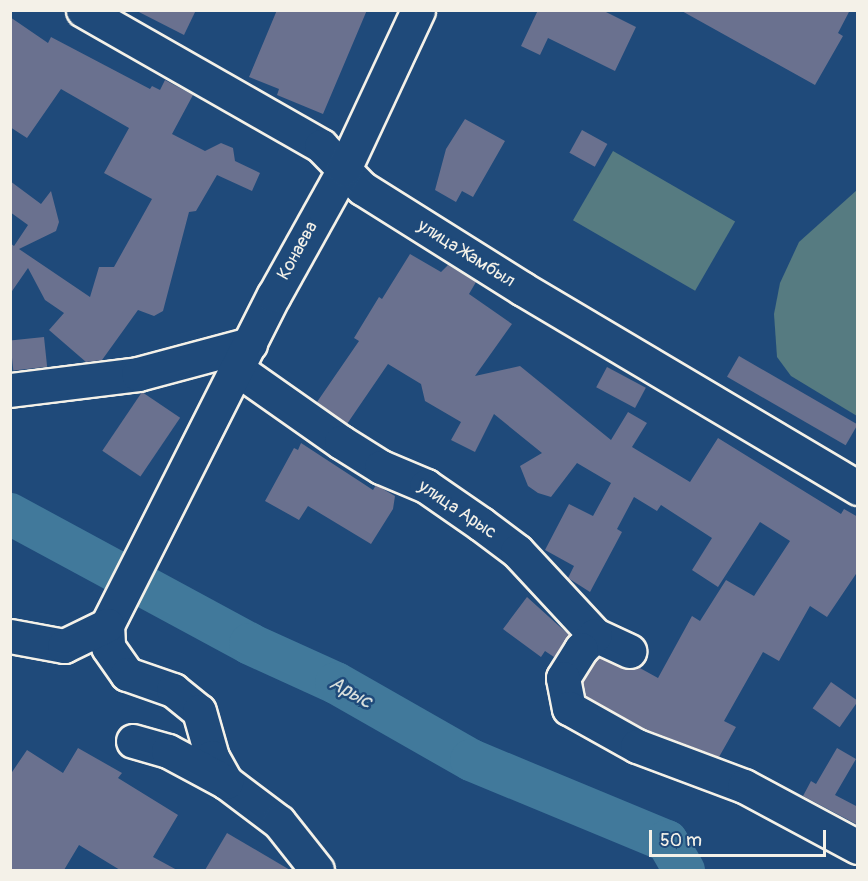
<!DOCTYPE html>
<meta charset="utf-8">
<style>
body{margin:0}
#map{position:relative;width:868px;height:881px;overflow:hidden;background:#1f4a7a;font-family:Pangolin,sans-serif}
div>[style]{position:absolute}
.green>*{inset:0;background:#567b81;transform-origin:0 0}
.river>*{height:42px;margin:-21px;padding:0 21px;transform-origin:21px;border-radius:21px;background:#41799b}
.building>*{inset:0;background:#6a718f;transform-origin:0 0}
.roads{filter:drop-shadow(2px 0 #f4f1e8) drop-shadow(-2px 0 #f4f1e8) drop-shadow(0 2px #f4f1e8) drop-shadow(0 -2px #f4f1e8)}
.minor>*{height:33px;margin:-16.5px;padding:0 16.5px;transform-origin:16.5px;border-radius:16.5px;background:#1f4a7a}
span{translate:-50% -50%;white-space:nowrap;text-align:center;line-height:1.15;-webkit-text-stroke:5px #1f4a7a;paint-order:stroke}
.street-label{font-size:18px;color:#f4f1e8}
.water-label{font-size:20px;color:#d9dfdc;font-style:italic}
.frame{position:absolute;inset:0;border:12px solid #f4f1e8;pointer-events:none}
.scale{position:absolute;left:649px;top:830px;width:177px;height:27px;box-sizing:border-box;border:3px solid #f4f1e8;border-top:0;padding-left:8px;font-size:18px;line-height:21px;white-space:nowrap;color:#f4f1e8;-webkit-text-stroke:4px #1f4a7a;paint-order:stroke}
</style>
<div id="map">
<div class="green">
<i style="left:613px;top:151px;width:141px;height:80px;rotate:30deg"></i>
<i style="clip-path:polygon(857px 190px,857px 416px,791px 376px,777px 357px,774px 314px,780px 283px,799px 242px)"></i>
</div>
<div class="river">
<i style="left:10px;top:514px;width:273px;rotate:28.4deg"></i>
<i style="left:250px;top:644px;width:94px;rotate:24.4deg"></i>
<i style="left:336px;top:683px;width:155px;rotate:29.7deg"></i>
<i style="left:471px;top:760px;width:212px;rotate:22.5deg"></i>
<i style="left:667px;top:841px;width:34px;rotate:60deg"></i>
</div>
<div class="building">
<i style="clip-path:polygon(135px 10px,196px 10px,184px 35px)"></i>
<i style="clip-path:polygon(277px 10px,367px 10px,323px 114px,277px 95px,279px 89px,249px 77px)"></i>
<i style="clip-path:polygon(538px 10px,602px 10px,636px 27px,615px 71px,548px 38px,540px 55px,521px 46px)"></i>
<i style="clip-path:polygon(680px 10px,850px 10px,838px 33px,843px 36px,815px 85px)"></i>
<i style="clip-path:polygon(10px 17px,48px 43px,51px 37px,150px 89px,152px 86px,160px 90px,165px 80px,193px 95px,172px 134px,205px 151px,221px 143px,233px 148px,235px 161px,260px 173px,252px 191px,217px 175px,196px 211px,189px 212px,163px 311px,154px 316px,138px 310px,102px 360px,86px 362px,49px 330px,64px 313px,45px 300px,28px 268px,10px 294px,10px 243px,14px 246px,28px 225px,10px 212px,10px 181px,41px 204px,51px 191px,59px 222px,56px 231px,19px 249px,90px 297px,99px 267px,114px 267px,152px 199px,104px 173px,129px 128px,61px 89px,27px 138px,10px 127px)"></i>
<i style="clip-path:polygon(465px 119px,505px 141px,473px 197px,462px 191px,456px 202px,435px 190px,446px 149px)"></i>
<i style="left:582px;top:130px;width:29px;height:26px;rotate:29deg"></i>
<i style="clip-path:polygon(410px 254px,441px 272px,448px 265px,476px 282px,469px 294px,512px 324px,475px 376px,520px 366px,611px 440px,628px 412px,647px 423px,632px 447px,690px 482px,718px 438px,841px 514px,844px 509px,858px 517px,858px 571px,827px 617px,810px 606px,779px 661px,763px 652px,724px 721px,736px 727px,719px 757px,645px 729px,586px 696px,583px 682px,599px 657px,623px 668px,638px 667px,658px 678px,692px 616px,700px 621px,726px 580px,754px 596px,790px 541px,760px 522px,718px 587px,692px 570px,712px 538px,661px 505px,657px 511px,634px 497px,617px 529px,622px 532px,590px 592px,568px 578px,574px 566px,545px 550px,569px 504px,593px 516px,611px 483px,577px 463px,551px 497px,538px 493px,528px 486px,520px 466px,542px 453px,494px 414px,475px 452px,451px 440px,461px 422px,425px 401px,421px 384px,388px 364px,347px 424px,317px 402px,359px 341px,354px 338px,379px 297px,382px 299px)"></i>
<i style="left:44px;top:337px;width:30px;height:34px;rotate:84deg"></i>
<i style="left:739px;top:356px;width:137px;height:24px;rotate:30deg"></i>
<i style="left:607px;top:367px;width:44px;height:23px;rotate:28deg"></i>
<i style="left:142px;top:392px;width:46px;height:71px;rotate:34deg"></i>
<i style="clip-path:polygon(301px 443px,373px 490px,376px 485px,395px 496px,393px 509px,371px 544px,308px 506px,299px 520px,265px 501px,294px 448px,298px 450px)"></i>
<i style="clip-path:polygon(527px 597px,569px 635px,554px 657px,545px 651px,541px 657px,503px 629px)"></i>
<i style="left:831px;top:682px;width:33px;height:32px;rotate:35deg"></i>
<i style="clip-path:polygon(78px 748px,122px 773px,118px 778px,178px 815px,153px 857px,177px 870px,120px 870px,79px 845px,64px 870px,10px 870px,10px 775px,27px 750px,63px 773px)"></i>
<i style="clip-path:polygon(837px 748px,856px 759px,835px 795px,858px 807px,858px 825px,803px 796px,811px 781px,816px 784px)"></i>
<i style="clip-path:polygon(227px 833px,290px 870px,205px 870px)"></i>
</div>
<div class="roads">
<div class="minor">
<i style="left:83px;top:10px;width:274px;rotate:29.7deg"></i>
<i style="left:321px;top:146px;width:59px;rotate:45.7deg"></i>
<i style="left:362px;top:188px;width:190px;rotate:32.1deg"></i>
<i style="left:523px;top:289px;width:390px;rotate:30.7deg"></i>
<i style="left:237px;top:369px;width:127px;rotate:35.1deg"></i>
<i style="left:341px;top:442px;width:47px;rotate:32deg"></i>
<i style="left:381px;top:467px;width:49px;rotate:22.9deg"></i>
<i style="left:426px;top:486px;width:67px;rotate:34.6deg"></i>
<i style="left:481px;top:524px;width:45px;rotate:36.9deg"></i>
<i style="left:517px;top:551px;width:115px;rotate:47.1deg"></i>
<i style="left:595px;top:635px;width:38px;rotate:25deg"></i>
<i style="left:10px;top:390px;width:129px;rotate:-7.1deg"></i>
<i style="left:138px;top:374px;width:116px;rotate:-15deg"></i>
<i style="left:107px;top:625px;width:370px;rotate:-63.2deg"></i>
<i style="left:274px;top:295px;width:144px;rotate:-60.9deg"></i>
<i style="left:344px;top:169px;width:175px;rotate:-65deg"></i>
<i style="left:107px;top:625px;width:22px;rotate:87deg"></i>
<i style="left:108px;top:647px;width:33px;rotate:55deg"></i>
<i style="left:127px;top:674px;width:49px;rotate:19.2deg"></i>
<i style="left:173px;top:690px;width:33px;rotate:39deg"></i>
<i style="left:199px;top:711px;width:48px;rotate:74.2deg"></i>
<i style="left:212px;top:757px;width:29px;rotate:61deg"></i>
<i style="left:226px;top:782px;width:66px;rotate:37deg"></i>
<i style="left:279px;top:822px;width:61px;rotate:51.6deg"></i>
<i style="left:595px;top:635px;width:20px;rotate:135deg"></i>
<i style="left:581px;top:649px;width:34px;rotate:122deg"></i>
<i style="left:563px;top:678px;width:31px;rotate:79deg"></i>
<i style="left:569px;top:708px;width:78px;rotate:29.2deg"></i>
<i style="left:637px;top:746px;width:114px;rotate:20.5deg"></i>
<i style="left:744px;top:786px;width:129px;rotate:28.2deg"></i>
<i style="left:10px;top:636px;width:55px;rotate:10.5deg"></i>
<i style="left:64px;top:646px;width:48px;rotate:-26deg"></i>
<i style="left:133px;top:741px;width:36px;rotate:16deg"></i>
<i style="left:168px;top:751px;width:66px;rotate:28.1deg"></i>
</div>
</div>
<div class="street-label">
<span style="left:298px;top:251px;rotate:-61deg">Конаева</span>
<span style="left:466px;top:254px;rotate:32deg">улица Жамбыл</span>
<span style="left:457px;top:510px;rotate:34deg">улица Арыс</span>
</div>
<div class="water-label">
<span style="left:351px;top:692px;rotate:29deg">Арыс</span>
</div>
<div class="frame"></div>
<div class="scale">50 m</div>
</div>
